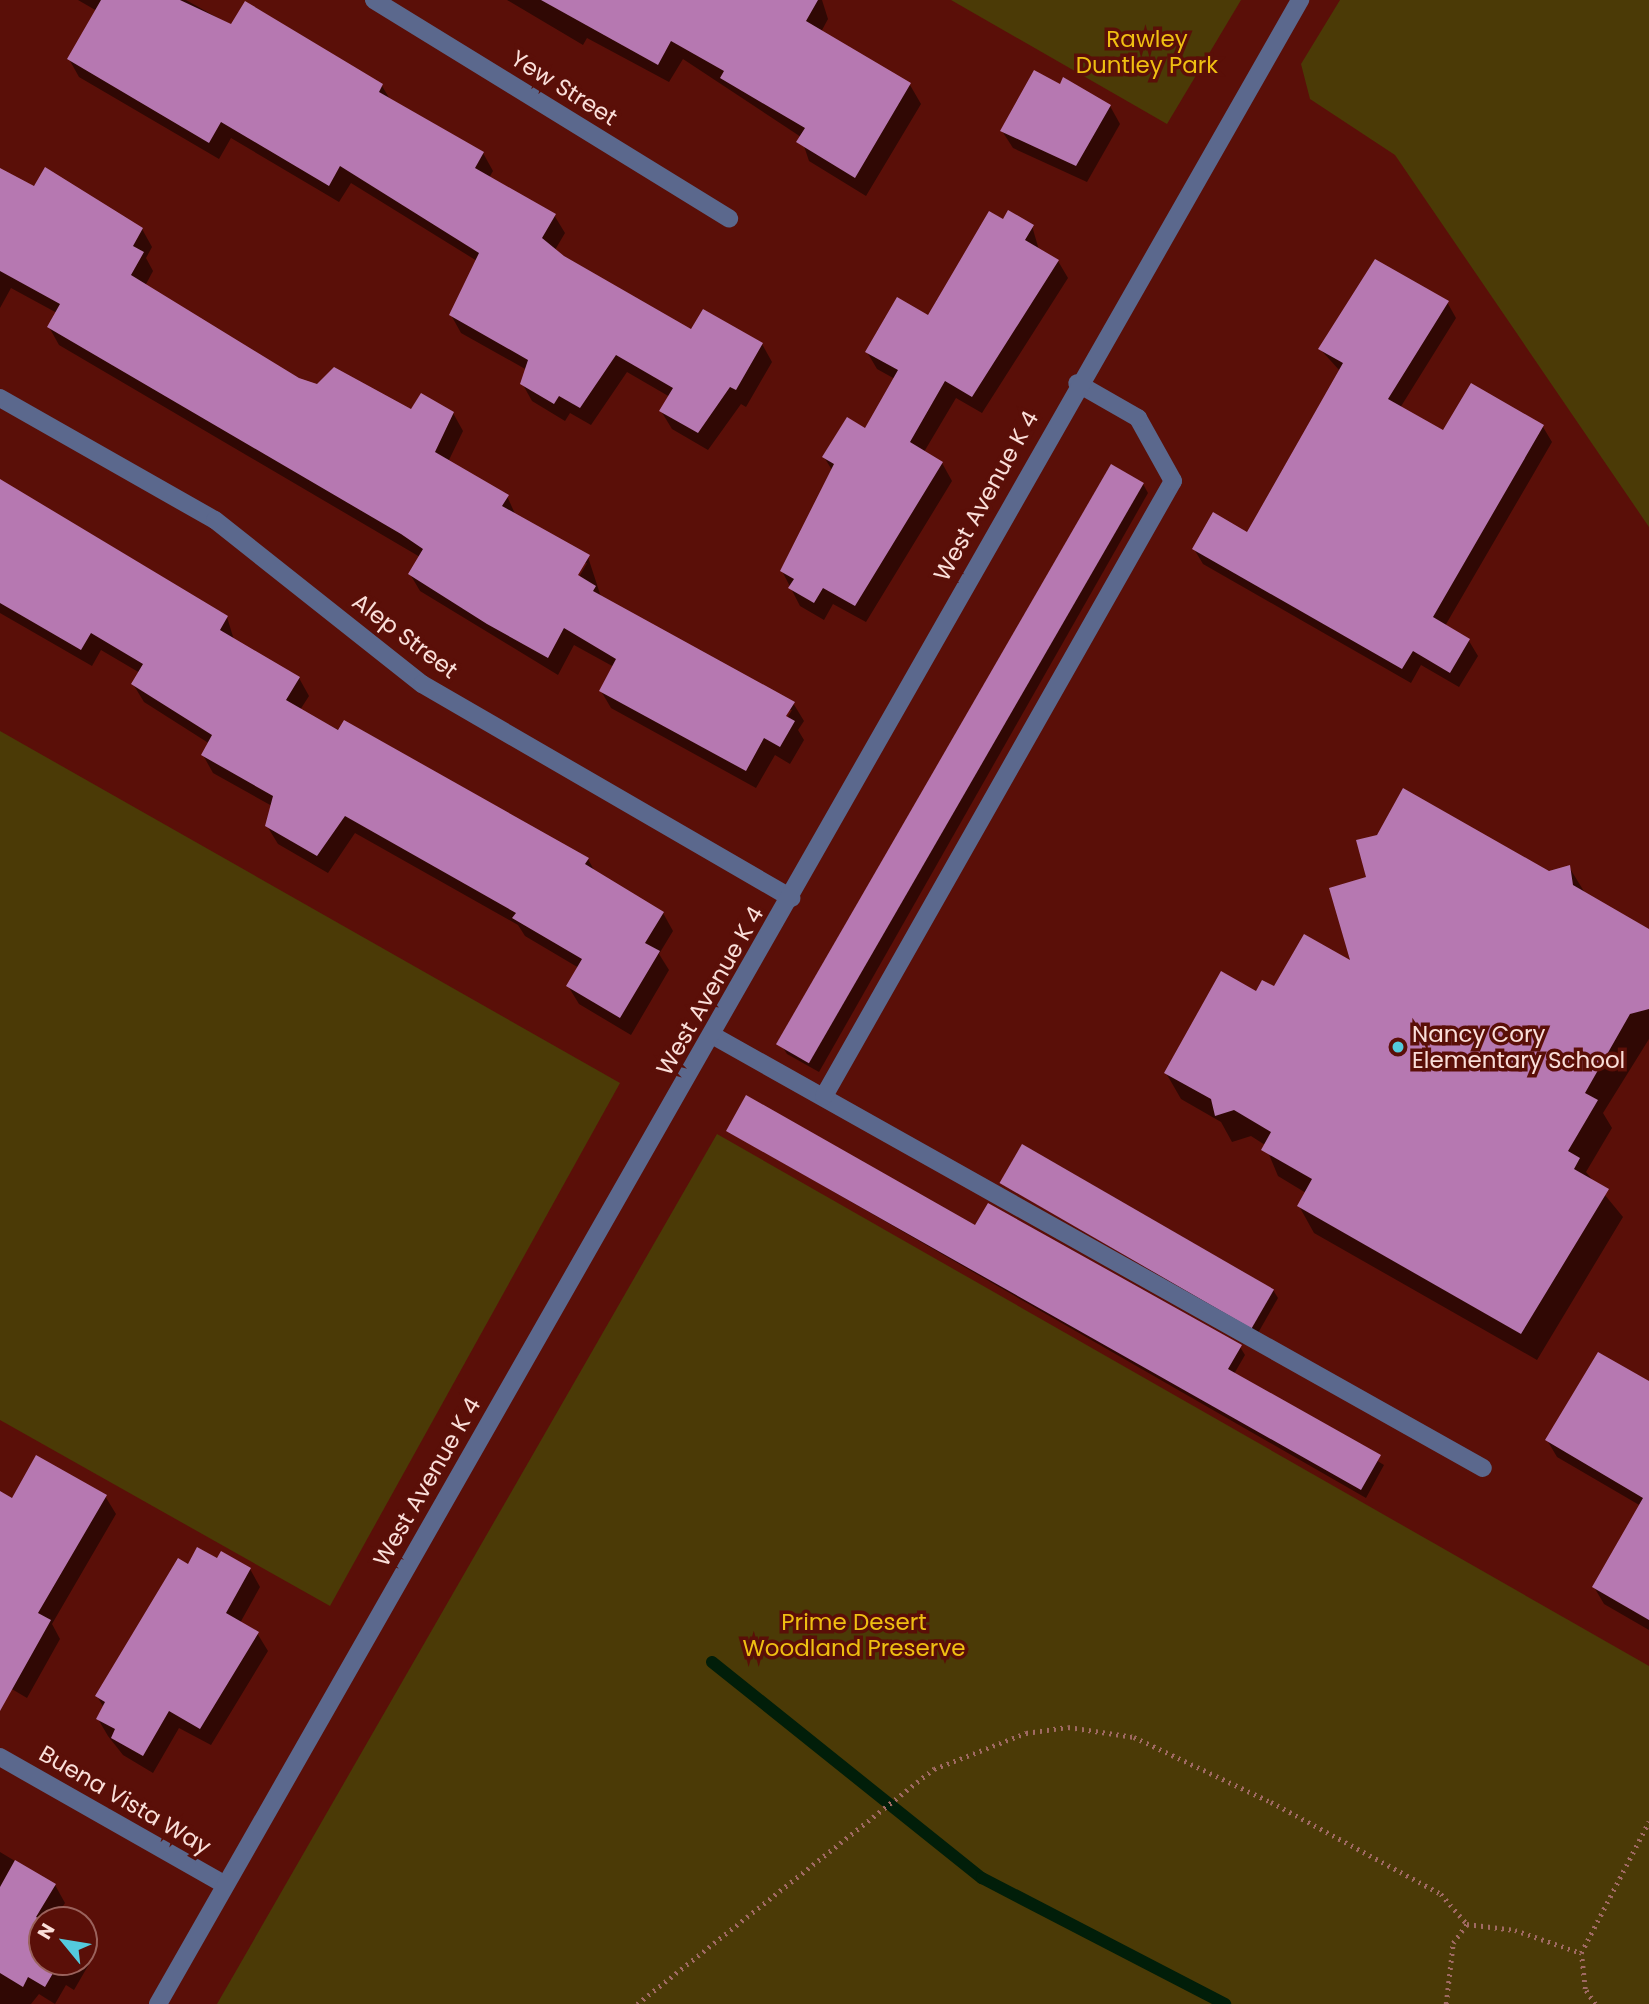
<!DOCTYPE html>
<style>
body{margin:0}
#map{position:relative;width:1649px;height:2004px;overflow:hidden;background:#5a0f08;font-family:Poppins,sans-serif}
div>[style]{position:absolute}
.green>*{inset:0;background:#4b3a06}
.shadow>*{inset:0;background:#0007}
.stream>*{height:12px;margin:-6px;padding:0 6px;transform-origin:6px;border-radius:6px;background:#011e09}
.building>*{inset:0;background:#b678b1;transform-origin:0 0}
.path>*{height:4.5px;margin-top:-2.25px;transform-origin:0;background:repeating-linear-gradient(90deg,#a06a63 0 2px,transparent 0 7px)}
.minor>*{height:18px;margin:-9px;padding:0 9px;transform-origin:9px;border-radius:9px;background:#5b688d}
.dots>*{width:19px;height:19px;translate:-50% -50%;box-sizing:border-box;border:4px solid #5a0f08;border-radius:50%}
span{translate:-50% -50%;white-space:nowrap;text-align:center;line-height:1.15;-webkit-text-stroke:7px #5a0f08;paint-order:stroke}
.park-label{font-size:23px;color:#efbf12}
.street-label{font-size:23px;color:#faded9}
.poi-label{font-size:23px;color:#faded9}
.left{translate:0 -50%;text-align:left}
.north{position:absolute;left:28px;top:1906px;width:70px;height:70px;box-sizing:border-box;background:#5a0f08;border:2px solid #9a625c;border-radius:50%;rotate:300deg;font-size:19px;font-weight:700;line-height:28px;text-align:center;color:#faded9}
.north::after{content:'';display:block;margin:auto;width:24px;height:32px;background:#54cadd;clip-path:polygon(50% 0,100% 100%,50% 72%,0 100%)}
</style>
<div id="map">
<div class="green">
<i style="clip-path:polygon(951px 0,1241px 0,1167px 124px)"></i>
<i style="clip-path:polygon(1340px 0,1649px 0,1649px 527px,1395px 155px,1310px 99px,1301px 64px)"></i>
<i style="clip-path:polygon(0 731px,620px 1083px,330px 1606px,0 1420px)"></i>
<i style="clip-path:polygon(717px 1134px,1649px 1666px,1649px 2004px,217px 2004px)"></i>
</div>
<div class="shadow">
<i style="clip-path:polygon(78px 0,186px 0,232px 26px,382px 86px,391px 101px,483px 153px,493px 171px,489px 178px,554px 215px,565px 233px,555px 250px,563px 257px,692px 332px,762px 344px,772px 362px,746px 407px,741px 404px,708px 450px,672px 429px,661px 411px,670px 397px,627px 372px,591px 425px,570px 413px,565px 421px,532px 401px,522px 383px,527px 370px,461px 333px,451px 315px,477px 261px,351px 183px,339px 202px,231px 138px,219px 159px,79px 77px,69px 59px,97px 11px)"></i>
<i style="clip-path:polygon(507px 0,822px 0,828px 19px,821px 32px,910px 85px,921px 104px,866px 196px,809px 161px,801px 137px,683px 59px,669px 82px,587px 38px,583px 45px)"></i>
<i style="clip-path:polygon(1060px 86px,1110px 106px,1120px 124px,1087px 182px,1013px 148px,1002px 131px)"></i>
<i style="clip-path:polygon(evenodd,0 169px,34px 189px,142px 229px,152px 247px,146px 258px,153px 271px,145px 286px,298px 380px,412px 412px,453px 413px,463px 431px,448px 462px,507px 496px,516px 516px,588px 557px,601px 597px,793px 703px,804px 721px,798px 730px,804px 740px,790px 764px,775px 755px,756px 788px,611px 708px,601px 691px,614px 667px,574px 645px,558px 675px,420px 591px,410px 574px,420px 557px,59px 345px,49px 327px,57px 313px,11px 288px,0 308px,0 169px,583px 563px,587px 563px,575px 584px,572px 582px,583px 563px,0 169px,788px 710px,792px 710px,783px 725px,780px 723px,788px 710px)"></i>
<i style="clip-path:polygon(1003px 221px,1032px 226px,1039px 250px,1058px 261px,1068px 278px,982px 413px,956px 398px,924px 452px,942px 463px,952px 481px,866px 622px,833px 604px,824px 620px,800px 606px,782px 571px,832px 470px,824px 457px,865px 431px,895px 379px,877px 369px,867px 352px,929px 317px)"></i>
<i style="clip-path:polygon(1447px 302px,1456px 318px,1400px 408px,1444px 432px,1543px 427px,1552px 442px,1445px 626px,1469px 641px,1478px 656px,1459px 687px,1421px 665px,1411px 683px,1203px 564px,1194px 549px,1248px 534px,1340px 371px,1320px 349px)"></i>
<i style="clip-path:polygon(0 481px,227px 617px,234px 640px,299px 678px,309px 696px,300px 710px,588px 859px,595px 872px,663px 913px,673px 931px,659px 954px,669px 970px,631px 1035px,579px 1004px,568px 986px,579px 968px,525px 936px,518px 925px,355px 833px,328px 873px,278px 844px,267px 826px,272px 806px,213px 773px,203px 755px,210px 744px,144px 702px,133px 684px,140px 673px,101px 650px,92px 666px,0 613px)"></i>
<i style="clip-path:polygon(1143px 484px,1148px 493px,819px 1072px,787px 1054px,782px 1046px)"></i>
<i style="clip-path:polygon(1569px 867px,1585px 893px,1649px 931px,1649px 1039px,1603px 1113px,1612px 1128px,1586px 1172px,1623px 1217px,1537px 1360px,1314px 1233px,1299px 1206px,1306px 1193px,1278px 1176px,1265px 1145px,1251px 1136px,1232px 1142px,1221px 1122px,1181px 1099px,1166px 1073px,1256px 994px,1353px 964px)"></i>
<i style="clip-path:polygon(728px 1131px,975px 1228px,1240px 1347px,1245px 1355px,1234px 1374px,1384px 1465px,1366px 1498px)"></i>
<i style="clip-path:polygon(1001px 1183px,1273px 1290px,1278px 1298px,1258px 1333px)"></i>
<i style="clip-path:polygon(1649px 1383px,1649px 1630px,1604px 1604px,1594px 1587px,1641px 1506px,1557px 1457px,1547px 1440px)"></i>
<i style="clip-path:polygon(0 1493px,13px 1500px,105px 1496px,116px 1514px,52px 1624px,60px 1639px,27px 1698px,0 1682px)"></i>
<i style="clip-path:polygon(218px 1560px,250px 1569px,260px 1587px,240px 1623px,257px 1633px,268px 1651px,211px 1745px,179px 1728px,153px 1773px,123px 1755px,108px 1736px,98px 1719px,104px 1708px,97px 1696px,189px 1566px)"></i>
<i style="clip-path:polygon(0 1852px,55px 1885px,65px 1903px,54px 1920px,42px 1920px,42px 1962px,84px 1962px,84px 1946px,92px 1959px,74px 1990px,66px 1985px,55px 2004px,39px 1994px,31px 2004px,0 2004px)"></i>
</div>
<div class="stream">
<i style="left:712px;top:1662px;width:346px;rotate:38.7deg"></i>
<i style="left:982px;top:1878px;width:274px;rotate:27.4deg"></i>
</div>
<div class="building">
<i style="clip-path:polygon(101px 0,180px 0,231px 24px,245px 1px,383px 84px,379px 92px,484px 152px,475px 168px,556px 214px,542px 238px,564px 256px,691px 329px,703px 309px,763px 343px,736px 390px,730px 387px,698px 433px,659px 411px,673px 388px,616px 355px,580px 408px,559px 396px,554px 404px,520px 384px,528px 360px,449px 315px,479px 253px,340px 166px,329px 186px,221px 122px,209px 143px,67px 59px)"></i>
<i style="clip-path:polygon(541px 0,818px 0,806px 21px,911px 83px,855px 178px,796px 142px,805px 128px,720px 78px,724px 71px,671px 41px,658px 65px)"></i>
<i style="clip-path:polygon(1034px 70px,1060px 84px,1063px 77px,1111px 105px,1076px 166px,1000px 131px)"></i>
<i style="clip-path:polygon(45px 167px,143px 228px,133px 246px,144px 252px,131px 275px,299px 378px,317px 384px,334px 367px,411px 409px,421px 393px,454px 412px,435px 452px,509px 495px,502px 506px,590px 555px,578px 575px,596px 586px,593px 591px,795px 702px,786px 716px,795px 721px,780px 747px,764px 738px,746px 771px,599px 691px,616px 659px,564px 628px,548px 658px,487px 624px,408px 574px,423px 549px,401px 534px,47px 327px,60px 304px,0 271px,0 168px,34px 186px)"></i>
<i style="clip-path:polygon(1008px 210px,1034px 225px,1025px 240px,1059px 260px,972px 397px,945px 381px,910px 442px,943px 462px,855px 606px,823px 588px,814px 603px,788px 588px,794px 579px,780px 571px,834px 464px,822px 457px,847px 417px,865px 428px,898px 370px,865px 352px,897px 297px,928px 315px,989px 211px,1003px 219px)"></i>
<i style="clip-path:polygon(1375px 259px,1449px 301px,1388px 399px,1443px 430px,1471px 383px,1544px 425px,1433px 617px,1470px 639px,1450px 673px,1413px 651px,1402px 669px,1192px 549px,1213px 512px,1247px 532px,1343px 363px,1318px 349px)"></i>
<i style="left:1111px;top:464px;width:38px;height:670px;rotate:30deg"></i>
<i style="clip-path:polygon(0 479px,228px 616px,220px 630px,300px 677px,286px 700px,338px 730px,344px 720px,589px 858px,585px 864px,664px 912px,645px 943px,660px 951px,620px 1018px,566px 986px,582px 959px,512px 918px,516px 913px,345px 816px,317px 856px,265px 826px,273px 796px,201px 755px,212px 735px,131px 684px,143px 664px,91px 633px,81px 650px,0 603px)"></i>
<i style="clip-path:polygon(1403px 788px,1549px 871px,1570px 865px,1573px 885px,1649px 929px,1649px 1009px,1630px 1014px,1585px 1093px,1598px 1100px,1568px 1151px,1580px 1158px,1574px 1169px,1609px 1189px,1521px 1334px,1297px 1206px,1312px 1179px,1261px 1150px,1271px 1132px,1234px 1110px,1215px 1116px,1211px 1099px,1164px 1073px,1221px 971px,1256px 991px,1262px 980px,1274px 986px,1304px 934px,1350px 960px,1329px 888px,1366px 877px,1356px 840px,1377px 835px)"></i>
<i style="clip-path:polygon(746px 1095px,975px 1225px,988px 1203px,1242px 1345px,1228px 1369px,1381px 1455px,1361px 1490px,726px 1131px)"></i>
<i style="left:1022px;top:1144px;width:291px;height:45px;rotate:30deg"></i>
<i style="clip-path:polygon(1598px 1352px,1649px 1381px,1649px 1620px,1592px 1587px,1643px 1498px,1545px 1440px)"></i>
<i style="clip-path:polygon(36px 1455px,107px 1495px,38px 1613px,51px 1620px,0 1711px,0 1491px,12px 1498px)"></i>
<i style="clip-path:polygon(197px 1547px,217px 1558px,221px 1551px,251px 1568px,226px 1613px,259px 1632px,200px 1729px,169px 1711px,143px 1756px,111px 1738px,115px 1729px,96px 1719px,105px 1702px,95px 1696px,178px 1558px,188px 1564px)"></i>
<i style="clip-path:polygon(15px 1860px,56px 1884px,36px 1917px,42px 1920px,42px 1962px,70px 1962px,64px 1973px,56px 1968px,45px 1987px,28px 1977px,23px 1987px,0 1973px,0 1887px)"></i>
</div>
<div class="path">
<i style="left:1467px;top:1924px;width:48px;rotate:7.1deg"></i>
<i style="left:1515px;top:1930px;width:70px;rotate:19.2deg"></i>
<i style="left:637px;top:2004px;width:379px;rotate:-38.4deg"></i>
<i style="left:934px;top:1769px;width:99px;rotate:-21.4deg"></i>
<i style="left:1026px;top:1733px;width:42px;rotate:-8.1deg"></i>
<i style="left:1068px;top:1727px;width:67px;rotate:8.6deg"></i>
<i style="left:1134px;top:1737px;width:152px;rotate:25.4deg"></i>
<i style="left:1271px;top:1802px;width:193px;rotate:28.4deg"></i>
<i style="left:1441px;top:1894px;width:40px;rotate:49deg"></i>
<i style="left:1446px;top:2004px;width:61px;rotate:-83.5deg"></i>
<i style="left:1453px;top:1943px;width:24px;rotate:-54deg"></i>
<i style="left:1595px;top:2004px;width:18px;rotate:-124deg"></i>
<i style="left:1585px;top:1989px;width:36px;rotate:-96deg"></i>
<i style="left:1581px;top:1953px;width:148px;rotate:-62.7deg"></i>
</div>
<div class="minor">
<i style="left:374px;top:0;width:417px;rotate:31.6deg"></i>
<i style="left:0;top:398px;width:247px;rotate:29.6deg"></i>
<i style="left:215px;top:520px;width:264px;rotate:38.4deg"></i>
<i style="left:422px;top:684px;width:427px;rotate:30.1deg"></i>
<i style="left:712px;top:1035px;width:884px;rotate:29.32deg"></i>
<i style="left:824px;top:1096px;width:707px;rotate:-60.43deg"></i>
<i style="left:1173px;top:481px;width:72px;rotate:-119.1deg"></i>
<i style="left:1138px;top:418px;width:70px;rotate:-150.2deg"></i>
<i style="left:0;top:1757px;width:259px;rotate:29.6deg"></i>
<i style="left:158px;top:2004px;width:2307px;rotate:-60.32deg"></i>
</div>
<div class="dots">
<i style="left:1398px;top:1047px;background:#54cadd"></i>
</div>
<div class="park-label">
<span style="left:1147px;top:52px">Rawley<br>Duntley Park</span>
<span style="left:854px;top:1635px">Prime Desert<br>Woodland Preserve</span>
</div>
<div class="street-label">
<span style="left:564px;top:88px;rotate:32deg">Yew Street</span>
<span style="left:986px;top:496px;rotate:-61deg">West Avenue K 4</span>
<span style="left:405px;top:636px;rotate:37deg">Alep Street</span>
<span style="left:710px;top:991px;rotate:-60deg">West Avenue K 4</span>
<span style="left:427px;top:1482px;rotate:-60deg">West Avenue K 4</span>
<span style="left:125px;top:1800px;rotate:30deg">Buena Vista Way</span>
</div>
<div class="poi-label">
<span class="left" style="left:1412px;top:1047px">Nancy Cory<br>Elementary School</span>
</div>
<div class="north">N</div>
</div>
